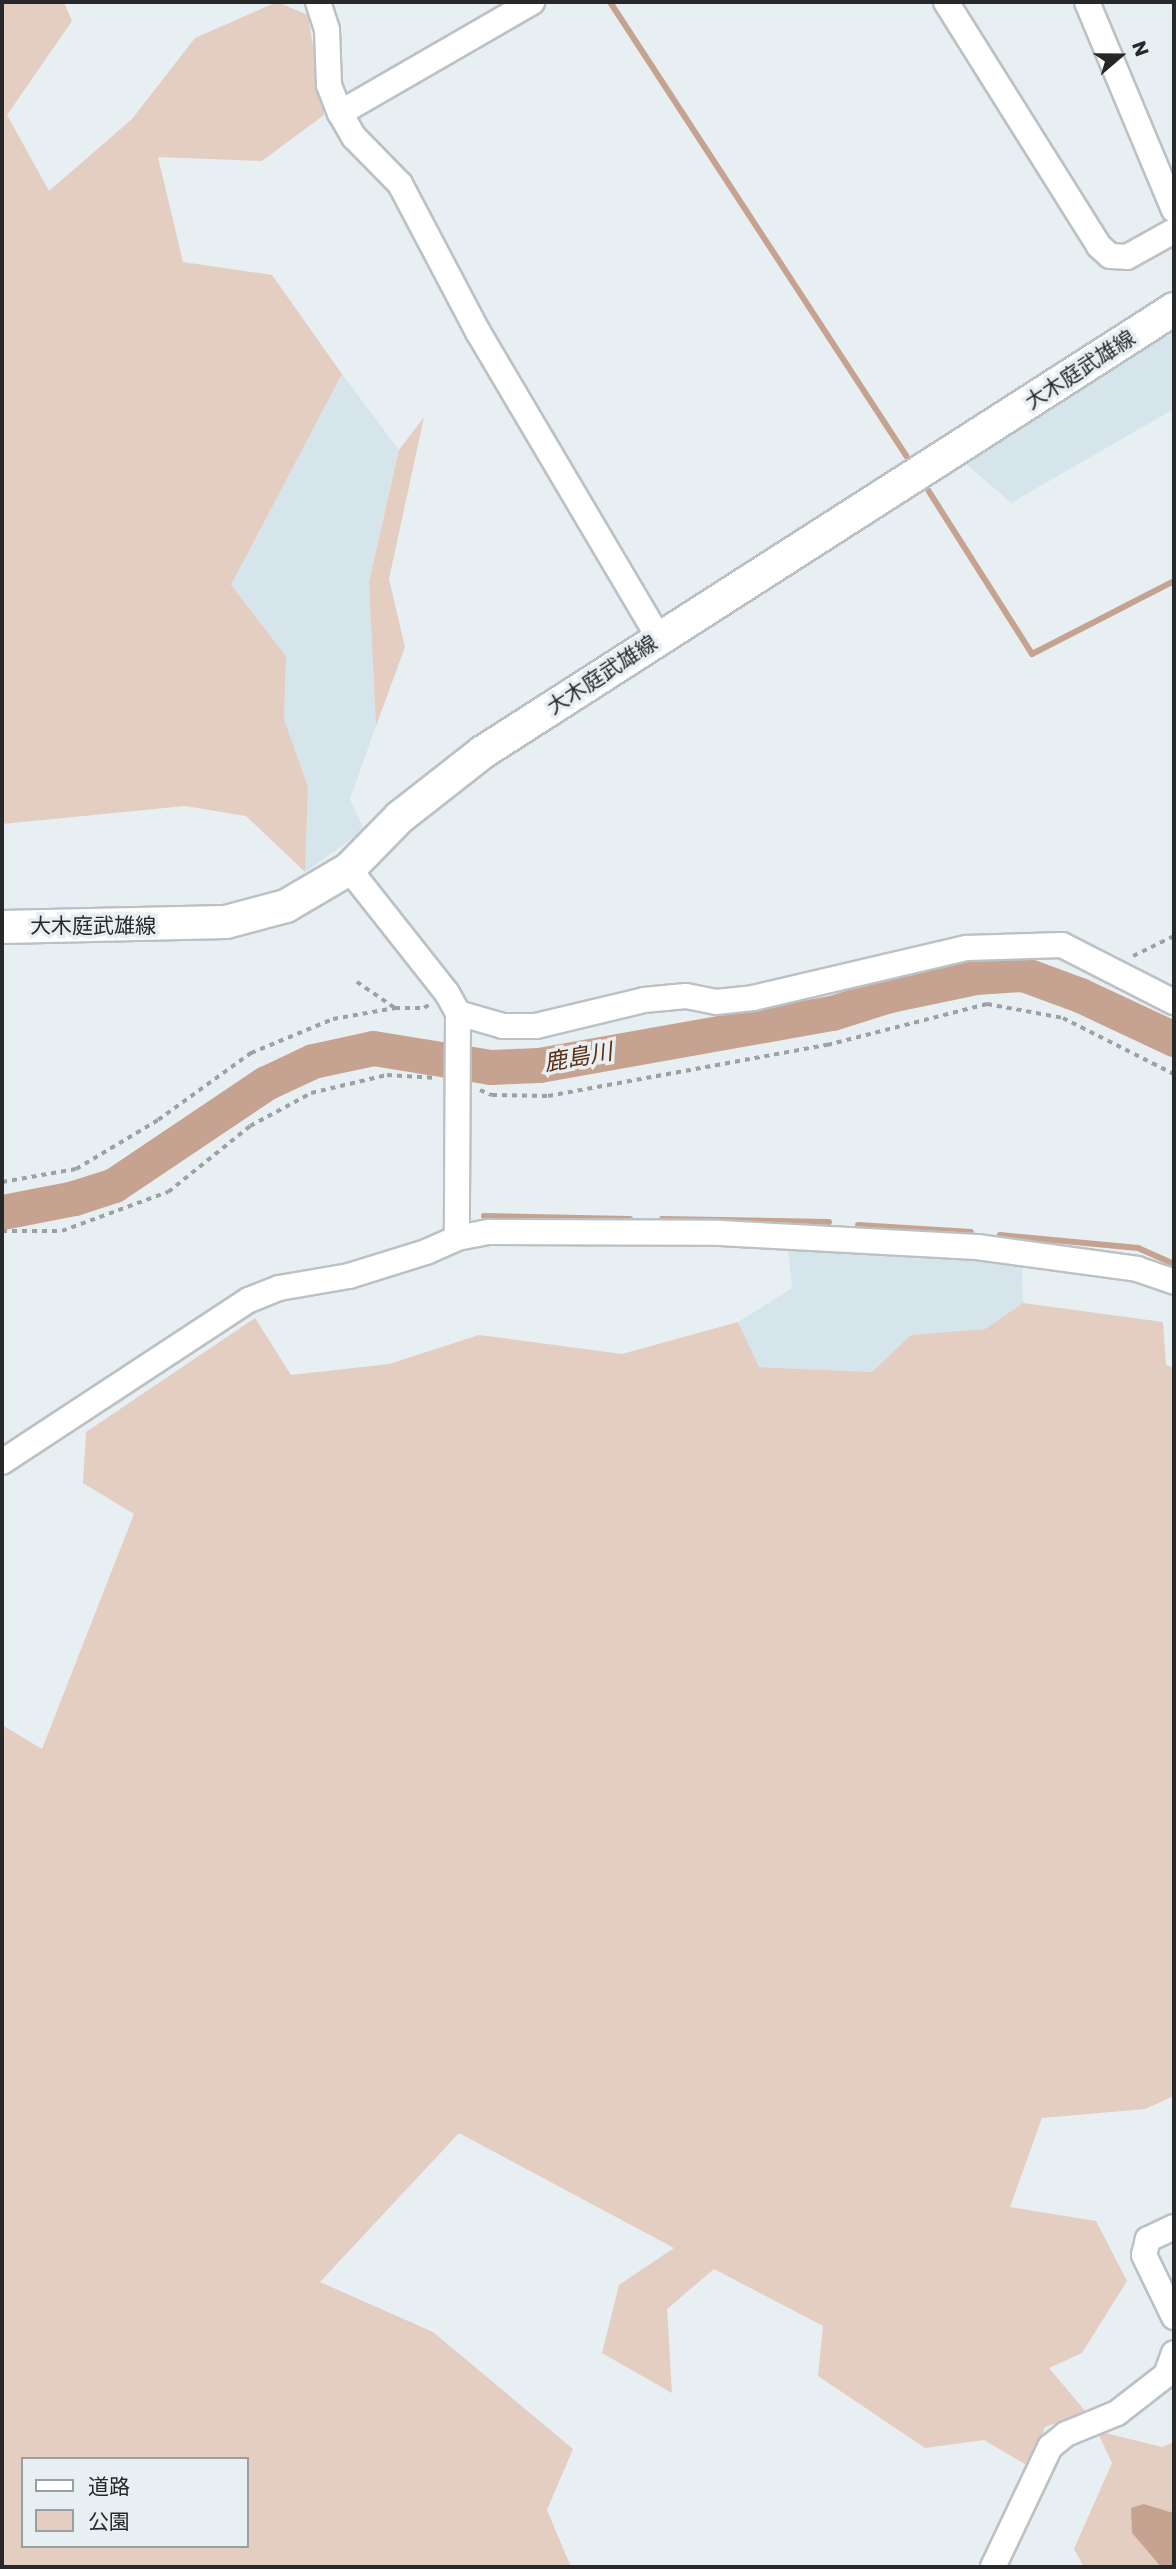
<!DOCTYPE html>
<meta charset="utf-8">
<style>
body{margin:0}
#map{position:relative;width:1176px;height:2569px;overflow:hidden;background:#e8eff2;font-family:Poppins,"Noto Sans JP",sans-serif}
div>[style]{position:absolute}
.built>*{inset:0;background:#d6e5ec}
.green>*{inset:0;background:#e4cdc1}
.water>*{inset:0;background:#c6a390}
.stream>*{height:6px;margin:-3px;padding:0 3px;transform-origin:3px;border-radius:3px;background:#c6a390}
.river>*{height:35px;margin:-17.5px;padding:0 17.5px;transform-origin:17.5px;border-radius:17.5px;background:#c6a390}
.path>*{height:3.5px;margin-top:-1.75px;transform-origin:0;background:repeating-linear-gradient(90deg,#9ca1a3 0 5px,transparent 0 10px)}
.roads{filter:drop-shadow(2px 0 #bbc1c5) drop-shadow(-2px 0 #bbc1c5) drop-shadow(0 2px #bbc1c5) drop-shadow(0 -2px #bbc1c5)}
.minor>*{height:24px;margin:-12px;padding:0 12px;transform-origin:12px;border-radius:12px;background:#fff}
.major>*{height:32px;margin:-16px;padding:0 16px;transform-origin:16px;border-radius:16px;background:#fff}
span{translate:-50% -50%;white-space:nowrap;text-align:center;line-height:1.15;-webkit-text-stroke:7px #e8eff2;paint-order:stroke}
.street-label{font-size:21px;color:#262829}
.water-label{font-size:23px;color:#5c2d10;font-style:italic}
.frame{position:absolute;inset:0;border:4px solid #262829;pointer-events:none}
.legend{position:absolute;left:21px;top:2457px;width:228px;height:91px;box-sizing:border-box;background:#e8eff2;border:2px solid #9a9fa2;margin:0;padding:9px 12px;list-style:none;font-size:21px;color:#262829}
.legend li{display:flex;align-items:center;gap:14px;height:35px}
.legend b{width:35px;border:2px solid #9a9fa2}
.north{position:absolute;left:1085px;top:21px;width:70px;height:70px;-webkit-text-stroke:5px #e8eff2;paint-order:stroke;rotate:70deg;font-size:19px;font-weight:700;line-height:28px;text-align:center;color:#262829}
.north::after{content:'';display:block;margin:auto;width:24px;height:32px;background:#262829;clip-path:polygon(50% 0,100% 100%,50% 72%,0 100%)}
</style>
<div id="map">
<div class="built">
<i style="clip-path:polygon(1174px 334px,1174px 409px,1011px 503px,965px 463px,1152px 341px)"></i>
<i style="clip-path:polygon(342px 374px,399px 450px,369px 582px,376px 726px,350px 799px,364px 830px,305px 872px,308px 787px,284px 719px,286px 656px,231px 585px)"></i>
<i style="clip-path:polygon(787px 1242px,1022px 1263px,1023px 1303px,985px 1329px,911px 1335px,872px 1372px,758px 1367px,738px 1322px,792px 1288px)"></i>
</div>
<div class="green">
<i style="clip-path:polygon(2px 2px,64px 2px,72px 21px,7px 115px,49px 191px,132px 119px,195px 38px,277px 2px,308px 15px,324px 115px,262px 161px,158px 157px,183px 262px,272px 275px,342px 374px,231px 585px,286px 656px,284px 719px,308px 787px,305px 872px,246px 816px,185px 806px,2px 824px)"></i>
<i style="clip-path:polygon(424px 417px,389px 579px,405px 647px,376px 726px,369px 582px,399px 450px)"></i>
<i style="clip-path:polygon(evenodd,1023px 1303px,1163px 1322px,1166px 1365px,1174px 1368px,1174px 2096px,1145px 2109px,1042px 2118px,1010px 2207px,1096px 2221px,1127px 2281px,1082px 2353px,1049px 2368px,1086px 2412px,1045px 2427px,1030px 2467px,984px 2440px,925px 2448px,818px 2376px,823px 2326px,714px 2269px,667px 2309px,672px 2393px,602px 2353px,619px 2285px,674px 2248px,459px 2133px,320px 2282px,433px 2332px,573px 2449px,547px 2510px,571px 2567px,2px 2567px,2px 1725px,42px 1749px,134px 1514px,83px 1483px,86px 1432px,255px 1318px,291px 1375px,389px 1364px,479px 1335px,622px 1354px,738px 1322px,759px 1367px,872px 1372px,911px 1335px,985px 1329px,1023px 1303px,23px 2459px,247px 2459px,247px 2546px,23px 2546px,23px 2459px)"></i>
<i style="clip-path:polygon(1097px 2431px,1162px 2447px,1174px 2442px,1174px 2513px,1144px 2504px,1132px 2533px,1161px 2567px,1084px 2567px,1074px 2549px,1112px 2463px)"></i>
</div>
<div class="water">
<i style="clip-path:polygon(1144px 2504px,1174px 2513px,1174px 2567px,1161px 2567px,1132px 2533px,1131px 2508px)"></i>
</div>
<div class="stream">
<i style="left:610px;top:2px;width:543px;rotate:56.87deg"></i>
<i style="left:928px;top:490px;width:194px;rotate:57.6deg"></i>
<i style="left:1032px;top:654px;width:160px;rotate:-27.2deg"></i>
<i style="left:484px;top:1216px;width:146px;rotate:1.2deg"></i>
<i style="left:662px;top:1219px;width:167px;rotate:1deg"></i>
<i style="left:858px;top:1225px;width:113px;rotate:3.5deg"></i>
<i style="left:1000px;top:1235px;width:139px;rotate:5.4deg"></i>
<i style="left:1138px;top:1248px;width:39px;rotate:24deg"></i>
</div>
<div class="river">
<i style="left:2px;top:1212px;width:73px;rotate:-11deg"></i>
<i style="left:74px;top:1198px;width:42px;rotate:-18deg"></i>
<i style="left:114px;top:1185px;width:183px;rotate:-33.9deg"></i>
<i style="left:266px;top:1083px;width:52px;rotate:-25.1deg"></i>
<i style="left:313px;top:1061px;width:61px;rotate:-12.2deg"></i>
<i style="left:373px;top:1048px;width:119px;rotate:9.2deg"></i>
<i style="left:490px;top:1067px;width:49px;rotate:-2.3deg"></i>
<i style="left:539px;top:1065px;width:298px;rotate:-10.1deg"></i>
<i style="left:832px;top:1013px;width:60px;rotate:-17.5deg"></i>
<i style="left:889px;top:995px;width:88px;rotate:-11.8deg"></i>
<i style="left:975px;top:977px;width:48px;rotate:-3.6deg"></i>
<i style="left:1023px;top:974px;width:61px;rotate:20.2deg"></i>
<i style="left:1080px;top:995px;width:104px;rotate:25.1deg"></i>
</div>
<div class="path">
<i style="left:1133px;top:956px;width:46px;rotate:-26deg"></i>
<i style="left:357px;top:982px;width:46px;rotate:34.4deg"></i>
<i style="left:395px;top:1008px;width:29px"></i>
<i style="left:424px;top:1008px;width:7px;rotate:-34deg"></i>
<i style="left:480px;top:1090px;width:13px;rotate:23deg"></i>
<i style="left:492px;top:1095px;width:56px;rotate:1deg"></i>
<i style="left:548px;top:1096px;width:284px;rotate:-10.4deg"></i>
<i style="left:827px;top:1045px;width:165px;rotate:-14.4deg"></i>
<i style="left:987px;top:1004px;width:77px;rotate:10.4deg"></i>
<i style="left:1063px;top:1018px;width:124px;rotate:26.8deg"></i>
<i style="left:2px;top:1182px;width:75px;rotate:-10deg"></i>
<i style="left:76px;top:1169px;width:96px;rotate:-30.9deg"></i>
<i style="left:158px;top:1120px;width:115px;rotate:-35.8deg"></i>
<i style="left:251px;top:1053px;width:89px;rotate:-22.5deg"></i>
<i style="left:333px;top:1019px;width:63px;rotate:-10.1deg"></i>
<i style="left:2px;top:1231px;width:60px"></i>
<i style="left:62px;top:1231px;width:113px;rotate:-20.2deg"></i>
<i style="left:168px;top:1192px;width:105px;rotate:-38.8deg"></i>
<i style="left:250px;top:1126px;width:69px;rotate:-28.4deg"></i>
<i style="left:311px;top:1093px;width:78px;rotate:-13.3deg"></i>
<i style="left:387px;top:1075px;width:50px;rotate:3.4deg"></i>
</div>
<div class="roads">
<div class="minor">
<i style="left:318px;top:2px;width:29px;rotate:72deg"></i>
<i style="left:327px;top:30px;width:55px;rotate:87.9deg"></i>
<i style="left:329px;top:85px;width:30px;rotate:69deg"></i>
<i style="left:340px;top:113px;width:28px;rotate:60deg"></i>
<i style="left:354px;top:137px;width:66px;rotate:45.6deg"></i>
<i style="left:400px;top:184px;width:167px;rotate:62.2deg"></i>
<i style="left:478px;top:332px;width:356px;rotate:59.4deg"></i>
<i style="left:946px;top:2px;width:288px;rotate:57.9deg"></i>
<i style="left:1099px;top:246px;width:15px;rotate:42deg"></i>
<i style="left:1110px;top:256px;width:17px;rotate:3deg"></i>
<i style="left:1127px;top:257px;width:54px;rotate:-29deg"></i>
<i style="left:1087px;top:2px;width:225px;rotate:67.3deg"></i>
<i style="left:340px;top:113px;width:222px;rotate:-30deg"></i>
<i style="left:349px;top:869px;width:158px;rotate:51.7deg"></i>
<i style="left:447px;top:993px;width:23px;rotate:61deg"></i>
<i style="left:458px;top:1013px;width:225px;rotate:90.3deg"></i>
<i style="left:458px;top:1013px;width:47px;rotate:16.1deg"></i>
<i style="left:503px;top:1026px;width:33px"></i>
<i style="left:536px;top:1026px;width:111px;rotate:-13.5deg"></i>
<i style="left:644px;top:1000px;width:42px;rotate:-5.4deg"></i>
<i style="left:686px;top:996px;width:31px;rotate:11deg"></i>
<i style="left:716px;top:1002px;width:37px;rotate:-6deg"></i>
<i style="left:753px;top:998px;width:220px;rotate:-13.2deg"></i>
<i style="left:967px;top:948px;width:95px;rotate:-1.8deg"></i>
<i style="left:1062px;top:945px;width:126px;rotate:27deg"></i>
<i style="left:2px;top:1462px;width:295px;rotate:-33.3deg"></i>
<i style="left:249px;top:1300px;width:32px;rotate:-22deg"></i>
<i style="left:279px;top:1288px;width:71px;rotate:-9.7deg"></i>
<i style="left:349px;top:1276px;width:81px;rotate:-17.3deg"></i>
<i style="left:426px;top:1252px;width:34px;rotate:-24deg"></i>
<i style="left:457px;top:1238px;width:33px;rotate:-11deg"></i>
<i style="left:489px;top:1232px;width:231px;rotate:0.2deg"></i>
<i style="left:720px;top:1233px;width:257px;rotate:3.1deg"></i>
<i style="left:977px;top:1247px;width:162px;rotate:7.8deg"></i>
<i style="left:1137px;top:1269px;width:39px;rotate:19deg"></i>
<i style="left:1174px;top:2227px;width:29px;rotate:155deg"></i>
<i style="left:1148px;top:2239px;width:16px;rotate:104deg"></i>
<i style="left:1144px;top:2255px;width:69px;rotate:64.2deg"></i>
<i style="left:993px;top:2567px;width:133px;rotate:-64.6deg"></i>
<i style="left:1050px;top:2447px;width:21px;rotate:-39deg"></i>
<i style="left:1066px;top:2434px;width:55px;rotate:-22.4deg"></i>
<i style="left:1117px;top:2413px;width:62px;rotate:-37.8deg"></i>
<i style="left:1166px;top:2375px;width:23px;rotate:-70deg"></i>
</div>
<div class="major">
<i style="left:2px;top:927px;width:224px;rotate:-1.3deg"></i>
<i style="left:226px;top:922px;width:62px;rotate:-14.9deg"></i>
<i style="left:286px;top:906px;width:73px;rotate:-30.4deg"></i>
<i style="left:349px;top:869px;width:73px;rotate:-45.6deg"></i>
<i style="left:400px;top:817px;width:105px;rotate:-38.1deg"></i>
<i style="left:483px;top:752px;width:821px;rotate:-32.66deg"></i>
</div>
</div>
<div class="street-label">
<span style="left:1080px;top:370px;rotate:-33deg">大木庭武雄線</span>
<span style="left:602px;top:675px;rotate:-33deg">大木庭武雄線</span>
<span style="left:93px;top:926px">大木庭武雄線</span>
</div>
<div class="water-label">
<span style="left:578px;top:1057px;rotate:-10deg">鹿島川</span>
</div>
<div class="frame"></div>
<ul class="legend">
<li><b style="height:9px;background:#fff"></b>道路</li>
<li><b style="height:19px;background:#e4cdc1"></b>公園</li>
</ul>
<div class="north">N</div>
</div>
